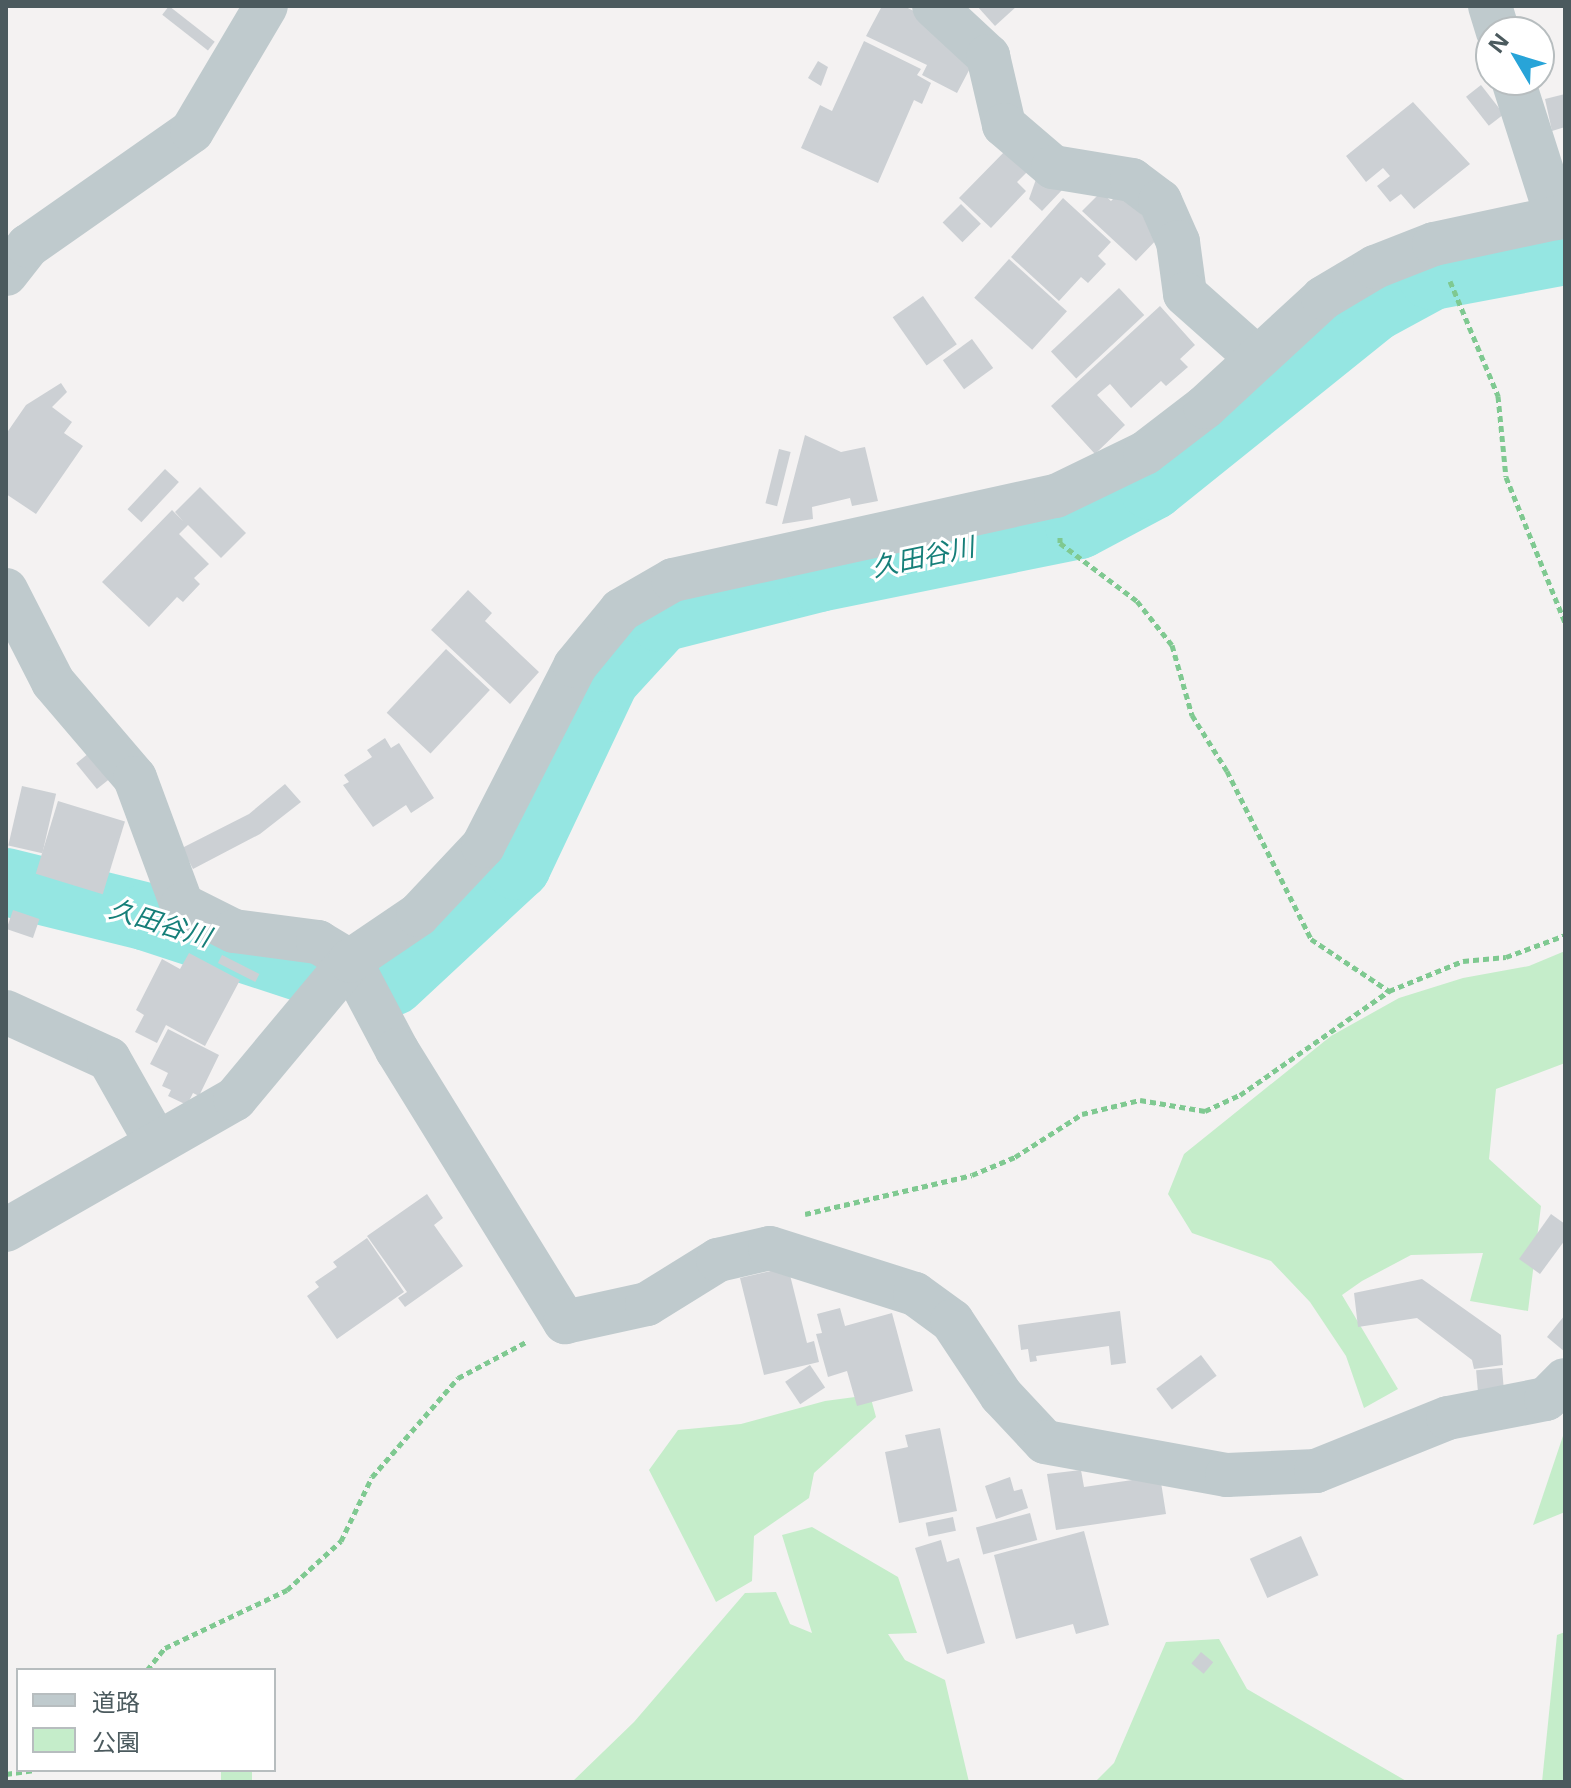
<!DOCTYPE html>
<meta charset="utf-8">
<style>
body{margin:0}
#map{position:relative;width:1571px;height:1788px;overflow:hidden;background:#f4f2f2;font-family:"Noto Sans","Noto Sans JP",sans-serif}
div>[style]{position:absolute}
.green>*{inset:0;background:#c5edca;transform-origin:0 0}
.river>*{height:68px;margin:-34px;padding:0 34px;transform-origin:34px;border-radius:34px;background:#95e6e2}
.building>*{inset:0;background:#ccd0d4;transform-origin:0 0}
.path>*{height:5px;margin-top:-2.5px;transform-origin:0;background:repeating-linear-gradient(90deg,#7fc991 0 6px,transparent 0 10px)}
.minor>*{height:44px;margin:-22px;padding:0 22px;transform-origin:22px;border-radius:22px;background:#bfcacd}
span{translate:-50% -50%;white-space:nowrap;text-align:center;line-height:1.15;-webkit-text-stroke:6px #fff;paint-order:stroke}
.water-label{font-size:26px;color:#167f79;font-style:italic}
.frame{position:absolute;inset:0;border:8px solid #4b5a5e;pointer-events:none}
.legend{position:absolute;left:16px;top:1668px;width:260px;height:104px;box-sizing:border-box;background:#fff;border:2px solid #b7bdbf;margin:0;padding:10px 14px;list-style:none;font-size:24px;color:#4b5a5e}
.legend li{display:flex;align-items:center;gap:16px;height:40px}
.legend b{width:40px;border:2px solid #b7bdbf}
.north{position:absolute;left:1475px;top:16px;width:80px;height:80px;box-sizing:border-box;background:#fff;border:2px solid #b7bdbf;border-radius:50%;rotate:308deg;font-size:22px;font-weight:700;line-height:32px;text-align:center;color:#4b5a5e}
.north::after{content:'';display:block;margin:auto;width:28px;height:36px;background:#28a4d8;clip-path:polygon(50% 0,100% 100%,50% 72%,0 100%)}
</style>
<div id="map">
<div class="green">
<i style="clip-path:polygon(1565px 951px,1565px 1063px,1496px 1089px,1489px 1159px,1541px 1206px,1528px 1311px,1470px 1301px,1483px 1253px,1411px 1255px,1362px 1281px,1342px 1295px,1398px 1389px,1364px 1408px,1346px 1356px,1310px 1302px,1271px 1261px,1192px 1233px,1168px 1194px,1184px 1154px,1331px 1036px,1399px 998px,1463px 978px,1529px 966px)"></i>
<i style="clip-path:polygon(870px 1395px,876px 1417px,814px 1473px,809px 1498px,754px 1536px,752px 1581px,716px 1602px,649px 1470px,678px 1430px,741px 1424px,825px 1401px)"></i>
<i style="clip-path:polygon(1565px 1430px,1565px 1512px,1533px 1525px)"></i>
<i style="clip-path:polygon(812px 1527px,898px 1577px,917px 1633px,888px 1634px,905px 1660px,945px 1680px,969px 1782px,572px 1782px,634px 1722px,745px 1593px,776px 1592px,790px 1624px,812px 1633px,782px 1535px)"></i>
<i style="clip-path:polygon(1565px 1632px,1565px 1782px,1542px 1782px,1557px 1635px)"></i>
<i style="clip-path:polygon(1219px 1639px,1247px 1689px,1408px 1782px,1095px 1782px,1114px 1763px,1166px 1642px)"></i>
<i style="left:221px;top:1770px;width:31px;height:12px"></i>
</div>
<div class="river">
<i style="left:6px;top:882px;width:145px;rotate:13.9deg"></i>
<i style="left:147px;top:917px;width:174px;rotate:18.1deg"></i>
<i style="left:392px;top:982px;width:171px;rotate:-42.9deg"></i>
<i style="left:517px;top:866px;width:208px;rotate:-64.7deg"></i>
<i style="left:606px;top:678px;width:81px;rotate:-47.5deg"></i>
<i style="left:661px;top:618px;width:163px;rotate:-14.2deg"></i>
<i style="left:819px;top:578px;width:265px;rotate:-11.5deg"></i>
<i style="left:1079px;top:525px;width:83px;rotate:-28.1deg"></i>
<i style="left:1152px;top:486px;width:284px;rotate:-38.8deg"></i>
<i style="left:1373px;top:308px;width:67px;rotate:-28.5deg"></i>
<i style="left:1432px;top:276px;width:135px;rotate:-10.6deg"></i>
</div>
<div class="building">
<i style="left:169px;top:6px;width:58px;height:11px;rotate:38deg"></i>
<i style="clip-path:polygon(882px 6px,904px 6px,939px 24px,977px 55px,957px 93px,922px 75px,927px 65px,866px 36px)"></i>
<i style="clip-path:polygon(977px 6px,1017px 6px,995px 26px)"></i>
<i style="clip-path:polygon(864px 41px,921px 69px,917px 75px,931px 83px,922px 104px,914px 100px,878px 183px,801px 148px,820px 105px,832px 111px)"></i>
<i style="clip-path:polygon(818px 61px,828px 67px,821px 86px,808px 78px)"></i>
<i style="left:1481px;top:85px;width:37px;height:19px;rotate:52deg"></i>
<i style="clip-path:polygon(1565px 94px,1565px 127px,1552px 131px,1545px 99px)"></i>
<i style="clip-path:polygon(1413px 102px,1470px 164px,1414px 209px,1401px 194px,1390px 202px,1377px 186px,1390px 176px,1383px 168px,1366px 182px,1346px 156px)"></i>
<i style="clip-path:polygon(1009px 147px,1031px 168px,1017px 182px,1026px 191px,991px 228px,959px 198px)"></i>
<i style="clip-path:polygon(1040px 168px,1063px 189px,1042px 211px,1029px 199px)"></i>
<i style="clip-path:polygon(1101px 192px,1111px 201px,1119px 193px,1162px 234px,1136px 261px,1082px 211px)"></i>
<i style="clip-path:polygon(1063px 198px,1111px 242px,1098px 256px,1106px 264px,1088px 283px,1081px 277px,1059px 301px,1011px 257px)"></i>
<i style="left:961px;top:204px;width:28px;height:26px;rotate:45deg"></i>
<i style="left:1009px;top:259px;width:78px;height:52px;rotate:42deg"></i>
<i style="left:1119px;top:288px;width:37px;height:93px;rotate:47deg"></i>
<i style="left:923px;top:296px;width:59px;height:37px;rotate:55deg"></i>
<i style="clip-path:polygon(1160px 306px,1195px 345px,1180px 359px,1188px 367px,1166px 386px,1161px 381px,1131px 408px,1110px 384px,1097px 395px,1125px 425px,1095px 454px,1051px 406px)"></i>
<i style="left:972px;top:339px;width:36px;height:36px;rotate:54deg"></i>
<i style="clip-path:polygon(61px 383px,67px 392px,52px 407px,72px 422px,64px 433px,83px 446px,36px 514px,6px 494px,6px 434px,26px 405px)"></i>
<i style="clip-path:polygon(805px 435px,841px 452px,865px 447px,878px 501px,852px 506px,850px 498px,812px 507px,813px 519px,782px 524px)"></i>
<i style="left:779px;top:449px;width:12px;height:56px;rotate:14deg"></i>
<i style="left:165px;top:469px;width:19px;height:55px;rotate:43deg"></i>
<i style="clip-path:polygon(200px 487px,246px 533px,221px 558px,188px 525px,179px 534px,209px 564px,194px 578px,200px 584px,183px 602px,177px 597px,149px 627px,102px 582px,172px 510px,183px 521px,175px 512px)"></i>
<i style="clip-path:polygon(468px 590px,492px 613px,485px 621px,539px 672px,510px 704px,431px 630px)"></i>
<i style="left:446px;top:649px;width:60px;height:87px;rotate:43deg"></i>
<i style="clip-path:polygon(385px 738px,391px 748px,399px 743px,434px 798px,411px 813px,406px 805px,373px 827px,343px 785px,349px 782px,344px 775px,372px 757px,367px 750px)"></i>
<i style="left:94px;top:749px;width:33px;height:23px;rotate:51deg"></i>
<i style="clip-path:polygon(285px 784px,301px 802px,260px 834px,193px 869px,182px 848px,249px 814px)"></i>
<i style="left:22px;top:786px;width:35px;height:61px;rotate:13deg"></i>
<i style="left:58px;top:801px;width:70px;height:76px;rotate:17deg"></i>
<i style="left:13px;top:910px;width:28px;height:20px;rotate:19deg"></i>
<i style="clip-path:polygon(189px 953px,240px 980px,205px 1046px,166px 1025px,157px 1043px,135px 1032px,144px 1015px,136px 1010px,162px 959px,180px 969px)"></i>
<i style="left:222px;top:955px;width:42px;height:9px;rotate:27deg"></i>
<i style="clip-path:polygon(168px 1029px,219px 1055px,199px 1096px,193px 1093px,187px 1105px,168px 1096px,171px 1090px,162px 1086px,168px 1073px,150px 1064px)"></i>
<i style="clip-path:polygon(427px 1194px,443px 1218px,434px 1225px,463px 1266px,405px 1307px,398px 1298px,407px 1292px,367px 1236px)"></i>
<i style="clip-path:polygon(1551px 1214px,1565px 1224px,1565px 1240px,1540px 1274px,1519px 1259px)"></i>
<i style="clip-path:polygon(367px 1238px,404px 1292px,337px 1339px,307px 1296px,319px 1287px,315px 1282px,337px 1267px,333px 1262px)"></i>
<i style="clip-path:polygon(788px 1267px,807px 1343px,814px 1341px,819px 1362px,764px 1375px,740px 1278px)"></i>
<i style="clip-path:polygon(1422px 1279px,1501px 1335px,1503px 1365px,1474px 1369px,1472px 1360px,1417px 1318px,1358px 1327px,1354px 1293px)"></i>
<i style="clip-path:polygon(840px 1308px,845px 1326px,892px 1313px,913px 1391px,857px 1406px,847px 1371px,828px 1377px,816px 1334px,822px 1333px,817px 1314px)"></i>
<i style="clip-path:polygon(1120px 1311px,1126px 1363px,1111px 1365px,1109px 1346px,1036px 1356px,1037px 1361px,1030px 1362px,1028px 1349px,1021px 1350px,1018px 1325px)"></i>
<i style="clip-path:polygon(1565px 1315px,1565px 1352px,1547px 1337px)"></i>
<i style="left:1201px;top:1355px;width:26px;height:56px;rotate:53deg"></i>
<i style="left:810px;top:1365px;width:27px;height:30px;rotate:56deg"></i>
<i style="left:1502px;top:1368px;width:21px;height:26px;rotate:85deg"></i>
<i style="clip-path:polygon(940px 1428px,957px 1511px,899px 1523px,885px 1452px,908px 1447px,905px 1435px)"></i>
<i style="clip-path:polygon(1081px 1470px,1084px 1487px,1160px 1476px,1166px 1514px,1056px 1530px,1047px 1474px)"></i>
<i style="clip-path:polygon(1010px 1477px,1014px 1491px,1022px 1489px,1028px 1508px,996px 1519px,985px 1486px)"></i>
<i style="left:1030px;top:1513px;width:28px;height:56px;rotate:75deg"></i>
<i style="left:953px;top:1517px;width:14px;height:28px;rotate:78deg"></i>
<i style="clip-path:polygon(1084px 1531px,1109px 1625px,1076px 1634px,1073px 1624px,1016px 1639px,994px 1555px)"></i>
<i style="left:1301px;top:1536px;width:43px;height:56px;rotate:66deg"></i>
<i style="clip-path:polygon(941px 1540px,947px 1562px,959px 1558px,985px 1643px,947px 1654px,915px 1548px)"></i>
<i style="left:1201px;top:1652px;width:16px;height:15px;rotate:40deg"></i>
</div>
<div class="path">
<i style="left:1450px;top:281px;width:125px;rotate:67.3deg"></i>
<i style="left:1498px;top:396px;width:81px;rotate:84.4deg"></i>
<i style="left:1506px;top:477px;width:157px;rotate:67.9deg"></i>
<i style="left:1060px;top:537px;width:6px;rotate:90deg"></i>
<i style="left:1060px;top:543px;width:96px;rotate:37deg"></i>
<i style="left:1137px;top:601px;width:56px;rotate:51.5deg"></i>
<i style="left:1172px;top:645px;width:73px;rotate:74.1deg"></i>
<i style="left:1192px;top:715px;width:66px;rotate:58deg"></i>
<i style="left:1227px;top:771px;width:188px;rotate:63.4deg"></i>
<i style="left:1311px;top:939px;width:94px;rotate:33.7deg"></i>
<i style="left:805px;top:1214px;width:171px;rotate:-13.1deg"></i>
<i style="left:972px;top:1175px;width:47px;rotate:-22.7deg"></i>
<i style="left:1015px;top:1157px;width:80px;rotate:-32.7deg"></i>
<i style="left:1082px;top:1114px;width:60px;rotate:-13.6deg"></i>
<i style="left:1140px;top:1100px;width:66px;rotate:9.6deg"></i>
<i style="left:1205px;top:1111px;width:38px;rotate:-25deg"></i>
<i style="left:1240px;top:1095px;width:182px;rotate:-34.9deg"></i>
<i style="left:1389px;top:991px;width:80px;rotate:-22.1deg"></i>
<i style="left:1463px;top:961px;width:43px;rotate:-5.3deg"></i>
<i style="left:1506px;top:957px;width:63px;rotate:-20.4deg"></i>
<i style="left:147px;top:1670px;width:28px;rotate:-51deg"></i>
<i style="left:165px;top:1648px;width:135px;rotate:-25.4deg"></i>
<i style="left:287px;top:1590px;width:73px;rotate:-42.2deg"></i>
<i style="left:341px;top:1541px;width:71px;rotate:-64.2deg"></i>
<i style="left:372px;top:1477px;width:131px;rotate:-49deg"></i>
<i style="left:458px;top:1378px;width:79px;rotate:-27.9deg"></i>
<i style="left:6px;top:1774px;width:27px;rotate:-8deg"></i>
</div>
<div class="minor">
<i style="left:934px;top:6px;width:74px;rotate:42.8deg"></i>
<i style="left:988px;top:56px;width:71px;rotate:76.9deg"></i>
<i style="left:1004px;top:125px;width:65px;rotate:40.6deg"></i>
<i style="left:1053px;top:167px;width:80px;rotate:9.3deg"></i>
<i style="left:1132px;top:180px;width:35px;rotate:37deg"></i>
<i style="left:1160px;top:201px;width:45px;rotate:66.3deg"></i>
<i style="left:1178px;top:242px;width:52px;rotate:82.3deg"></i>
<i style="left:1185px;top:294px;width:95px;rotate:41.6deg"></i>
<i style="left:1490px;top:6px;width:27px;rotate:73deg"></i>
<i style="left:1513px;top:80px;width:145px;rotate:72.3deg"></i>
<i style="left:6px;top:274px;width:36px;rotate:-52deg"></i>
<i style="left:28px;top:246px;width:200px;rotate:-35deg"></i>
<i style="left:192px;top:131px;width:145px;rotate:-59.4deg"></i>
<i style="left:6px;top:590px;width:103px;rotate:62.9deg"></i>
<i style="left:53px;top:682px;width:126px;rotate:49.5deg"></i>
<i style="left:135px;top:778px;width:135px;rotate:69.7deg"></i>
<i style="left:182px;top:905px;width:58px;rotate:26.6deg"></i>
<i style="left:234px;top:931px;width:85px;rotate:7.5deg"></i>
<i style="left:318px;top:942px;width:37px;rotate:31deg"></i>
<i style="left:350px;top:961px;width:101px;rotate:62.2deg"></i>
<i style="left:397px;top:1050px;width:320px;rotate:58.3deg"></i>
<i style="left:565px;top:1322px;width:84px;rotate:-12.4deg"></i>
<i style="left:647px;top:1304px;width:84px;rotate:-31.8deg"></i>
<i style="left:718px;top:1260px;width:53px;rotate:-13deg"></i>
<i style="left:770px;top:1248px;width:152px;rotate:17.6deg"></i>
<i style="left:915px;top:1294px;width:46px;rotate:36.1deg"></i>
<i style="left:952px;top:1321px;width:89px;rotate:56.5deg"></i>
<i style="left:1001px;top:1395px;width:64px;rotate:46.9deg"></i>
<i style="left:1045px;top:1442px;width:185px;rotate:10.3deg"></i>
<i style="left:1227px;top:1475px;width:89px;rotate:-2.6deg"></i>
<i style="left:1316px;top:1471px;width:142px;rotate:-21.9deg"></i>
<i style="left:1448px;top:1418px;width:100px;rotate:-11deg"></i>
<i style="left:1546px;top:1399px;width:27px;rotate:-45deg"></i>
<i style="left:6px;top:1012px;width:113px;rotate:24.5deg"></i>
<i style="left:109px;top:1059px;width:95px;rotate:60.5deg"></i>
<i style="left:6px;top:1230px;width:264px;rotate:-29.8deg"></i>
<i style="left:235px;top:1099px;width:180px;rotate:-50.2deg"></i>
<i style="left:350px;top:961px;width:82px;rotate:-34.1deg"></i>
<i style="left:418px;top:915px;width:95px;rotate:-46.7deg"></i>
<i style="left:483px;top:846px;width:202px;rotate:-62.9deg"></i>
<i style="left:575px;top:666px;width:72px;rotate:-50.6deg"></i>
<i style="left:621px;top:610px;width:60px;rotate:-30deg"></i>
<i style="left:673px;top:580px;width:392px;rotate:-12.4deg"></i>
<i style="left:1056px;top:496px;width:99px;rotate:-25.8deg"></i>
<i style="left:1145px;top:453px;width:76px;rotate:-37.5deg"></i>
<i style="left:1205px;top:407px;width:161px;rotate:-42.7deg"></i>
<i style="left:1323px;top:298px;width:61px;rotate:-30.8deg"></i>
<i style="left:1375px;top:267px;width:63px;rotate:-21.3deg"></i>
<i style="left:1434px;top:244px;width:134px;rotate:-12.1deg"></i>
</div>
<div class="water-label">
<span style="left:923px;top:557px;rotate:-12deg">久田谷川</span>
<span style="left:160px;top:923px;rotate:17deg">久田谷川</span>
</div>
<div class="frame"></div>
<ul class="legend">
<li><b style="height:10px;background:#bfcacd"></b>道路</li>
<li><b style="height:22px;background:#c5edca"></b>公園</li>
</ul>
<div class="north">N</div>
</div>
